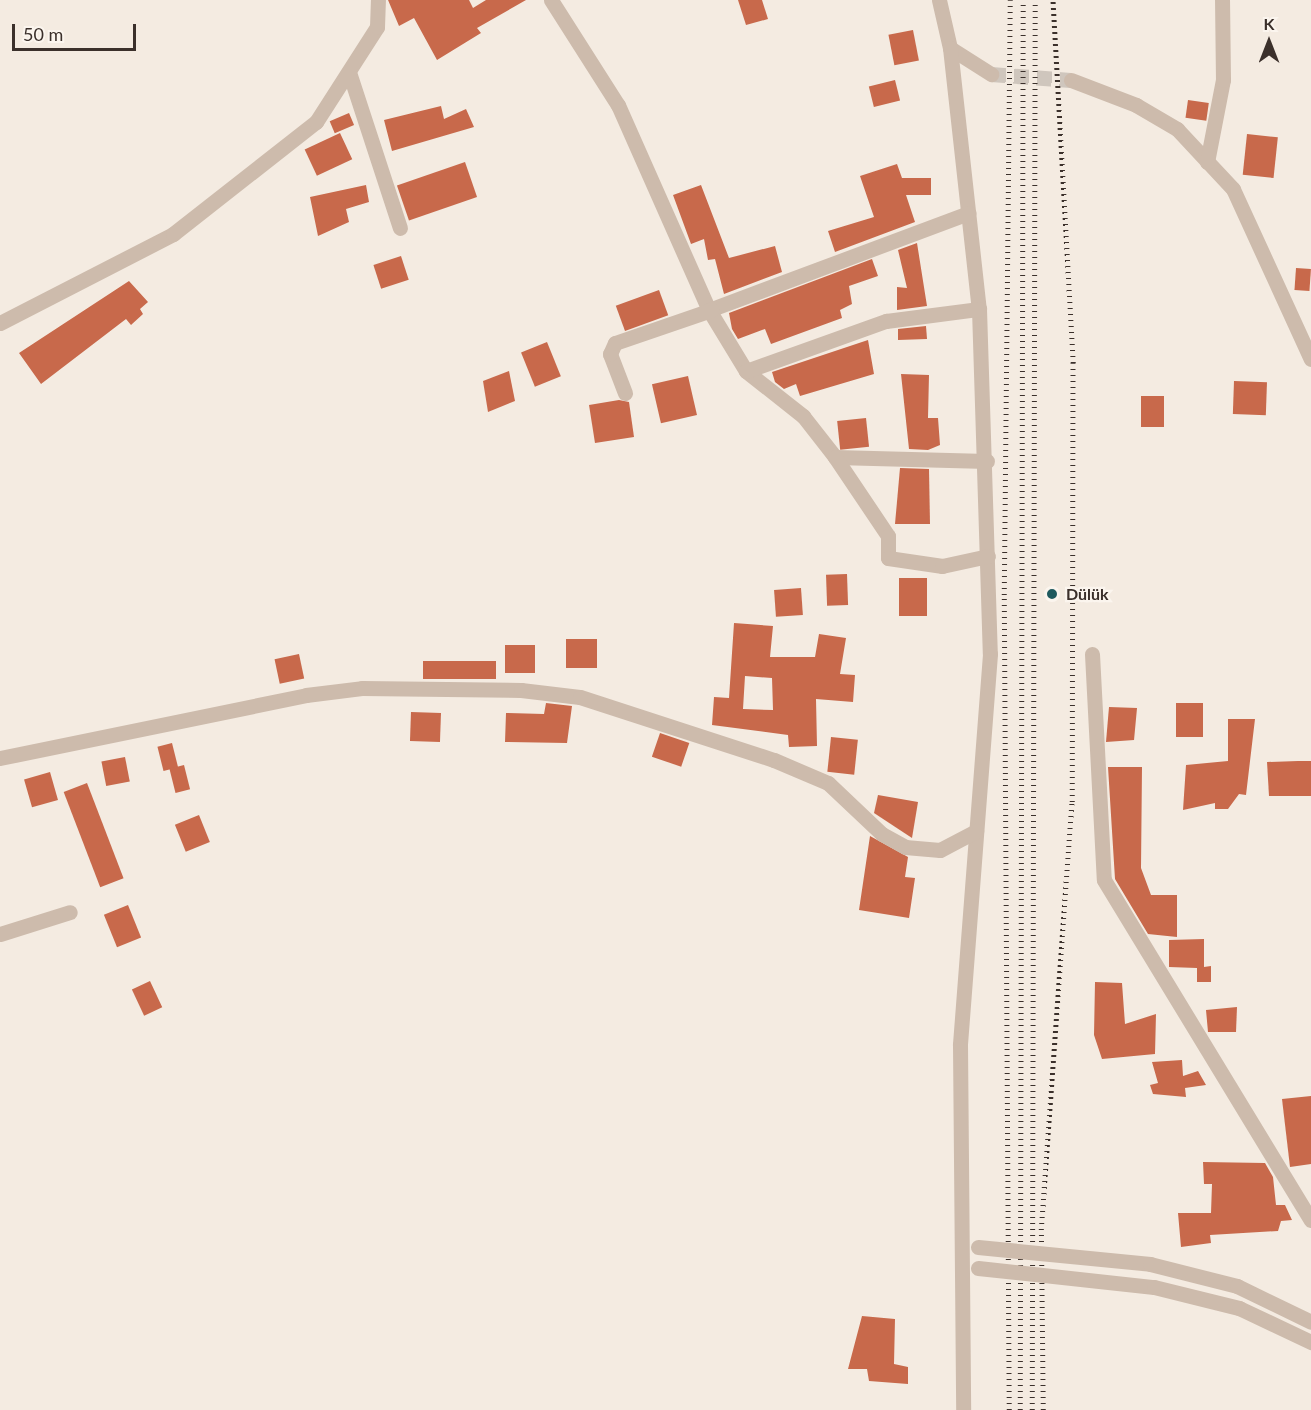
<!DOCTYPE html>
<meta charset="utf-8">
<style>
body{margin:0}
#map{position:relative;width:1311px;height:1410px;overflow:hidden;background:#f4ebe1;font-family:Lato,sans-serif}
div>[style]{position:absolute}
.building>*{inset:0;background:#c8694b;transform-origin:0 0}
.minor-tunnel>*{height:15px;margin-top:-7.5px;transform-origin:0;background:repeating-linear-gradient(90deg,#cfc6bd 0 15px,transparent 0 23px)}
.minor>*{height:15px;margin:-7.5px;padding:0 7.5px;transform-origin:7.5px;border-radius:7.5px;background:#cdbbac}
.rail>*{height:4.5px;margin-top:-2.25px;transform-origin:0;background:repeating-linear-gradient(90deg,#3b302b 0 1.5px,transparent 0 6px)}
.minor-bridge>*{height:15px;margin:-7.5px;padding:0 7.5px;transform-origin:7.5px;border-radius:7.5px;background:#cdbbac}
.dots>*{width:16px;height:16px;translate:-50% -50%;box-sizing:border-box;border:3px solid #fbf5ee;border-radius:50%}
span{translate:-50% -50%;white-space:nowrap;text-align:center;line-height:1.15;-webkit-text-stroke:4.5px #fbf5ee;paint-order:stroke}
.poi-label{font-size:16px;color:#3b302b;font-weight:700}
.left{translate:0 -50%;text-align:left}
.north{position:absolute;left:1239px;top:12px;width:60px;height:60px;-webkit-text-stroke:4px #fbf5ee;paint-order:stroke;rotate:0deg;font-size:16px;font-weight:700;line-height:24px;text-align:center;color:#3b302b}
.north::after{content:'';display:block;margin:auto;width:21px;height:27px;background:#3b302b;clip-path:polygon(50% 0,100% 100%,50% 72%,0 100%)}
.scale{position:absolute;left:12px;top:24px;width:124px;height:27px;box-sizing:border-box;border:3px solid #3b302b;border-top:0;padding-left:8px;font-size:18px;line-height:21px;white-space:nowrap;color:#3b302b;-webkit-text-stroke:4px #fbf5ee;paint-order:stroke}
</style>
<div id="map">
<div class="building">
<i style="clip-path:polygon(388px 0,469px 0,473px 8px,486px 0,526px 0,477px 28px,481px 33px,437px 60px,414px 18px,399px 26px)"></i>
<i style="clip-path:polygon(738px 0,762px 0,768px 19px,746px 25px)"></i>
<i style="left:913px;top:30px;width:31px;height:25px;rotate:79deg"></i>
<i style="left:895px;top:80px;width:21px;height:27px;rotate:76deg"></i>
<i style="left:1188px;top:100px;width:21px;height:18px;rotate:8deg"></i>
<i style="clip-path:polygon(441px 106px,444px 119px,466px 109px,474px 127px,392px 151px,384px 120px)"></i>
<i style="left:349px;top:113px;width:13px;height:21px;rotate:67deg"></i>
<i style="left:340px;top:133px;width:29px;height:39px;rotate:65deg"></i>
<i style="left:1247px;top:134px;width:31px;height:41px;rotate:6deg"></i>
<i style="left:465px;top:162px;width:37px;height:72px;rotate:71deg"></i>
<i style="clip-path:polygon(897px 164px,902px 178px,931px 178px,931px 195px,906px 195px,915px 222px,835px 252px,828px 231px,874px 217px,860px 176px)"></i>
<i style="clip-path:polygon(366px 185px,369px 202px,346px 209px,349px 222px,318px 236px,310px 197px)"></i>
<i style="clip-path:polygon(701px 185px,729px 258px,775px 246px,782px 272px,724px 294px,715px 259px,708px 260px,704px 239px,691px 244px,673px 195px)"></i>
<i style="clip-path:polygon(917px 243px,927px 306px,897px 310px,897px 287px,907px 288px,898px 250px)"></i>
<i style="left:401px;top:256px;width:25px;height:29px;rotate:72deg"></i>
<i style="clip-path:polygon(872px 259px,878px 276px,849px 286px,852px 304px,840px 310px,842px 318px,771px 344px,765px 329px,738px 339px,732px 329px,729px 313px)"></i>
<i style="left:1296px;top:268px;width:15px;height:22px;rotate:4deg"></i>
<i style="clip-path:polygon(129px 281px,148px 302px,140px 309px,143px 314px,131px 325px,126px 319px,41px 384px,19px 353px)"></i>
<i style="left:659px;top:290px;width:27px;height:46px;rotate:70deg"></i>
<i style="clip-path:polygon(926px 326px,927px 339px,898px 340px,898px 329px)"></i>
<i style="clip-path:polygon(868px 340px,874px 374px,800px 396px,796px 384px,784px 389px,775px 382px,772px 372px)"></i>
<i style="left:547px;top:342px;width:37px;height:28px;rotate:68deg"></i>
<i style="clip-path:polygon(509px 371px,515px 401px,488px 412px,483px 381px)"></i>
<i style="clip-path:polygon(901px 374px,929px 375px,928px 418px,938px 418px,940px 445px,928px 450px,909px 449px)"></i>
<i style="left:688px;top:376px;width:40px;height:37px;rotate:77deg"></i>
<i style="left:1234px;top:381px;width:33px;height:33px;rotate:2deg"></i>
<i style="left:1164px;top:396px;width:31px;height:23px;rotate:90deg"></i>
<i style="clip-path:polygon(619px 400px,629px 402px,634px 437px,595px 443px,589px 405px)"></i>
<i style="left:866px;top:418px;width:29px;height:29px;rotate:84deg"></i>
<i style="clip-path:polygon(900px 468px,929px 469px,930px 524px,895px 524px)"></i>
<i style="left:847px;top:574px;width:31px;height:21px;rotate:88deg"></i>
<i style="left:927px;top:578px;width:38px;height:28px;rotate:90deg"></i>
<i style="left:801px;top:588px;width:27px;height:27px;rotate:86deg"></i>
<i style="clip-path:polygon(evenodd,734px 623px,773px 626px,770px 657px,815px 657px,819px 634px,846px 638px,840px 674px,855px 675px,853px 702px,816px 699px,817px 746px,789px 747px,788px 735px,712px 725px,714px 697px,729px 698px,734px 623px,745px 676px,772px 678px,773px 710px,743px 709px,745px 676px)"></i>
<i style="left:566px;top:639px;width:31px;height:29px"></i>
<i style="left:505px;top:645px;width:30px;height:28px"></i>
<i style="left:299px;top:654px;width:25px;height:25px;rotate:78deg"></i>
<i style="left:423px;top:661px;width:73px;height:18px"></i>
<i style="clip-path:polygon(546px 703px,572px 706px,567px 743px,505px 742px,506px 713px,544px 714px)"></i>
<i style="left:1203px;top:703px;width:34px;height:27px;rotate:90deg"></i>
<i style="clip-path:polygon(1109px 707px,1137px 708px,1134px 740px,1106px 742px)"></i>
<i style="left:411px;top:712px;width:30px;height:29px;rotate:2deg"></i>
<i style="clip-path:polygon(1228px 719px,1255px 719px,1246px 795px,1239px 794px,1228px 809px,1215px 809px,1215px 803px,1183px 810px,1186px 765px,1228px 761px)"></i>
<i style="left:660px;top:733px;width:31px;height:25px;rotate:19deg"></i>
<i style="left:831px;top:737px;width:27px;height:35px;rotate:6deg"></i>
<i style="left:172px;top:743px;width:25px;height:15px;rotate:76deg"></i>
<i style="left:125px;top:757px;width:25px;height:24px;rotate:79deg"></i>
<i style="clip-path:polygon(1298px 761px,1311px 761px,1311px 796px,1269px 796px,1267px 762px)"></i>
<i style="left:184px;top:765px;width:25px;height:15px;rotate:76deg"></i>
<i style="clip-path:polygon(1108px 767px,1142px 767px,1141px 868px,1151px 895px,1177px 895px,1177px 937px,1148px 934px,1115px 879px)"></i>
<i style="left:50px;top:772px;width:29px;height:27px;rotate:74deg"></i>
<i style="left:87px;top:783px;width:102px;height:25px;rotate:69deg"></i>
<i style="clip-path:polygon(878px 795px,918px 802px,912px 838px,874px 813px)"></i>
<i style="left:199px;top:815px;width:29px;height:26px;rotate:68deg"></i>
<i style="clip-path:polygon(870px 836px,908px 857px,905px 877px,915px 878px,909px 918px,859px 910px)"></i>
<i style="left:128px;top:905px;width:35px;height:26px;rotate:68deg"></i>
<i style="clip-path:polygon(1204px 939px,1204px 967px,1211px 966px,1211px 982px,1197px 982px,1197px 968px,1169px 967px,1169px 940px)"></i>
<i style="left:150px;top:981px;width:29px;height:20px;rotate:65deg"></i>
<i style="clip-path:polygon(1095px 982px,1122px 983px,1125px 1024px,1156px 1014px,1155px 1054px,1102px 1059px,1094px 1035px)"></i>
<i style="clip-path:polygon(1237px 1007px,1236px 1032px,1208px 1032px,1206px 1010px)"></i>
<i style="clip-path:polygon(1182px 1060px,1183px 1076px,1198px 1071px,1206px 1085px,1185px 1088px,1186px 1097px,1153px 1094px,1150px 1085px,1158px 1083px,1152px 1062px)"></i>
<i style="clip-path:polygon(1311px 1096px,1311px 1164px,1290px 1167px,1282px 1099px)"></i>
<i style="clip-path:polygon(1203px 1162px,1265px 1163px,1273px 1177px,1276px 1205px,1285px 1205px,1292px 1220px,1281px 1221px,1278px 1231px,1210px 1235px,1211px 1243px,1181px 1247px,1178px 1213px,1211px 1213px,1212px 1184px,1204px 1184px)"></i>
<i style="clip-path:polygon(862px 1316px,895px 1319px,894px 1364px,908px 1367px,908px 1384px,869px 1381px,867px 1369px,848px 1369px)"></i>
</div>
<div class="minor-tunnel">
<i style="left:991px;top:74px;width:80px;rotate:4.3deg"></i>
</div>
<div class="minor">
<i style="left:551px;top:0;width:125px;rotate:57.5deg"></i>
<i style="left:618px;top:105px;width:224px;rotate:66.1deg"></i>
<i style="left:709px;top:310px;width:71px;rotate:58.8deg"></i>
<i style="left:746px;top:371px;width:73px;rotate:38.3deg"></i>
<i style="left:803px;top:416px;width:52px;rotate:52deg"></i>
<i style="left:835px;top:457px;width:152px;rotate:1.5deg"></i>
<i style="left:939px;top:0;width:49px;rotate:77.1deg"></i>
<i style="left:950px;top:48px;width:49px;rotate:32.4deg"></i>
<i style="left:950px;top:48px;width:263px;rotate:83.7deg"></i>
<i style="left:979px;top:309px;width:345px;rotate:88.2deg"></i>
<i style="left:990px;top:654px;width:392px;rotate:94.4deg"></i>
<i style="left:960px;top:1045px;width:365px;rotate:89.5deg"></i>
<i style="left:349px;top:72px;width:164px;rotate:71.9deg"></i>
<i style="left:1071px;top:80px;width:70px;rotate:21deg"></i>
<i style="left:1136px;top:105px;width:48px;rotate:30.3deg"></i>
<i style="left:1177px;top:129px;width:82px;rotate:47deg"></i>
<i style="left:1233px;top:189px;width:187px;rotate:65.4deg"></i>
<i style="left:1207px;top:162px;width:84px;rotate:-79deg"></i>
<i style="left:1223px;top:80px;width:80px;rotate:-90.7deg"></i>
<i style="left:709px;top:310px;width:277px;rotate:-20.5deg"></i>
<i style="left:0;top:323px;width:195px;rotate:-27.2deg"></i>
<i style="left:173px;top:234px;width:182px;rotate:-38.1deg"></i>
<i style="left:316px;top:122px;width:113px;rotate:-57.3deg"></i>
<i style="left:377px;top:27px;width:27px;rotate:-88deg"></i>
<i style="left:746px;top:371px;width:149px;rotate:-19.7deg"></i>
<i style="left:886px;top:321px;width:94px;rotate:-7.4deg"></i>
<i style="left:625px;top:393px;width:42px;rotate:-111deg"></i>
<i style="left:610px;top:354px;width:12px;rotate:-66deg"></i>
<i style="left:615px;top:343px;width:102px;rotate:-19deg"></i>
<i style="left:835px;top:457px;width:95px;rotate:56.1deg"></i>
<i style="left:888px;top:536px;width:22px;rotate:90deg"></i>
<i style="left:888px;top:558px;width:55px;rotate:8.4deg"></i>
<i style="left:942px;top:566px;width:47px;rotate:-12.3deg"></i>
<i style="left:1092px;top:654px;width:226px;rotate:87deg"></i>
<i style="left:1104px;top:880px;width:398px;rotate:58.7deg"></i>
<i style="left:0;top:758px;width:312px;rotate:-11.6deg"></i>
<i style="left:306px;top:695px;width:56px;rotate:-7.1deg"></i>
<i style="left:362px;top:688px;width:159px;rotate:0.7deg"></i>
<i style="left:521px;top:690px;width:59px;rotate:6.8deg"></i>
<i style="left:580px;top:697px;width:204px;rotate:18deg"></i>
<i style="left:774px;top:760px;width:59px;rotate:23.1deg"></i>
<i style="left:828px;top:783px;width:74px;rotate:43.4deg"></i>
<i style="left:882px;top:834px;width:26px;rotate:29deg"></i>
<i style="left:905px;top:847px;width:35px;rotate:5deg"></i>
<i style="left:940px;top:850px;width:41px;rotate:-27.8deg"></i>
<i style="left:0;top:934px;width:73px;rotate:-17.4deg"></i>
</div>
<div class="rail">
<i style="left:1009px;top:1410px;width:815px;rotate:-90.35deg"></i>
<i style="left:1004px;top:595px;width:595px;rotate:-89.42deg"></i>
<i style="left:1020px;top:1410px;width:1410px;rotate:-89.88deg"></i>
<i style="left:1032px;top:1410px;width:1410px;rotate:-89.88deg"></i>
<i style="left:1043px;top:1410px;width:180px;rotate:-90.6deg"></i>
<i style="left:1041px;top:1230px;width:429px;rotate:-85.9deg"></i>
<i style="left:1072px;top:802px;width:439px;rotate:-89.9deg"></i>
<i style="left:1073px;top:363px;width:364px;rotate:-93.2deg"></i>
</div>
<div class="minor-bridge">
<i style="left:978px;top:1247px;width:173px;rotate:5.6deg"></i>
<i style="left:1150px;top:1264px;width:90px;rotate:14.2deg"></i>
<i style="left:1237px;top:1286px;width:82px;rotate:25.9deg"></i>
<i style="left:978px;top:1268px;width:177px;rotate:6.2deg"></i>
<i style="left:1154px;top:1287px;width:88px;rotate:13.9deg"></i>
<i style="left:1239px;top:1308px;width:80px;rotate:25.3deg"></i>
</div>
<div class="dots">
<i style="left:1052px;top:594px;background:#1f5a5e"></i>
</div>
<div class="poi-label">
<span class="left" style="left:1066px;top:594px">Dülük</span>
</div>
<div class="north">K</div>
<div class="scale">50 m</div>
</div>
